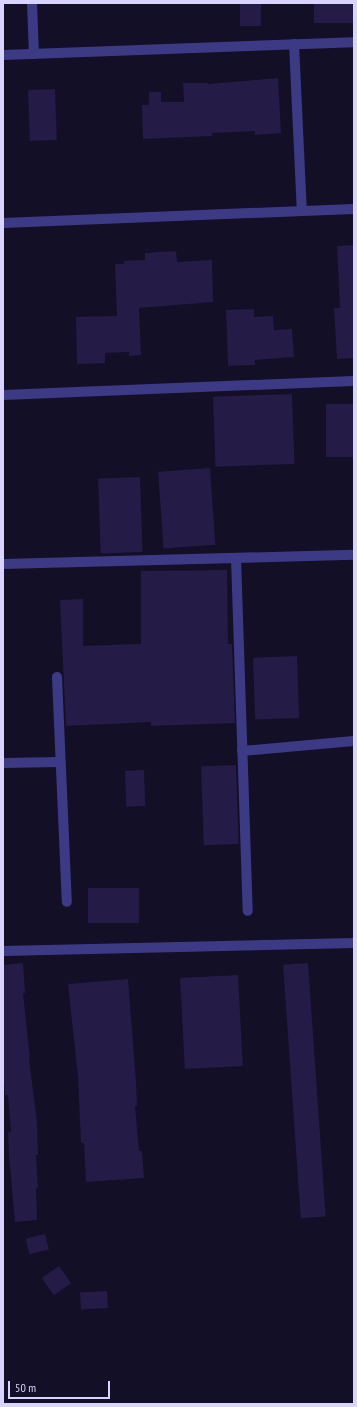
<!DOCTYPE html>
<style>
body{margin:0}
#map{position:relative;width:357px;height:1407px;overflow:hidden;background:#130f26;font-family:"PT Sans Narrow",sans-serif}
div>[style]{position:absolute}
.building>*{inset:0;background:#241b47;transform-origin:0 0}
.minor>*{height:10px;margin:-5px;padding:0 5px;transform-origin:5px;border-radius:5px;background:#3d3a85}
span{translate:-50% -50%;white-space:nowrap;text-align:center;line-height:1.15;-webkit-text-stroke:3px #130f26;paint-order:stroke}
.frame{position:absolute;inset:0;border:4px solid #d9d4ff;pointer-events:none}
.scale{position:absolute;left:8px;top:1381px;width:102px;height:18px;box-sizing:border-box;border:2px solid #d9d4ff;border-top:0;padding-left:5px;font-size:12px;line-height:14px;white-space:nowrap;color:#d9d4ff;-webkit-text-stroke:3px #130f26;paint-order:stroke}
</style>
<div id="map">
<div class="building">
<i style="left:240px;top:3px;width:21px;height:23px"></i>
<i style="left:314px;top:3px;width:40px;height:20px"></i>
<i style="clip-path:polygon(278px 78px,281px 133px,255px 135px,255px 131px,212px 133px,212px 136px,143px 139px,142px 105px,149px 105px,149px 92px,161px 92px,161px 102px,184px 102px,183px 83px,208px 83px,208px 84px)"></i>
<i style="left:55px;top:89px;width:51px;height:27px;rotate:88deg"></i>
<i style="clip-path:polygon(354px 245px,354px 358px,337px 359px,334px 308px,340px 308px,337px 246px)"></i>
<i style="clip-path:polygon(176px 251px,177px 262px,212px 260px,213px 302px,139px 308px,141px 355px,129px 356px,129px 352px,105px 353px,105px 363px,77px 364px,76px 317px,117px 316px,115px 264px,124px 264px,124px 261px,145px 260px,145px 253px)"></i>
<i style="clip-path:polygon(254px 309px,254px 317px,273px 316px,274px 330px,292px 329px,294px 357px,255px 360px,255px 365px,228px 366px,226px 310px)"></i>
<i style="left:292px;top:394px;width:70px;height:79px;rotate:88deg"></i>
<i style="left:354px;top:404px;width:53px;height:28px;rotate:90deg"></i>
<i style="left:210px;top:468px;width:77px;height:52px;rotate:86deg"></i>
<i style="left:140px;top:477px;width:75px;height:42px;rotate:88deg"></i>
<i style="clip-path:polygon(227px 570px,228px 644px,232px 644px,235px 723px,151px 726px,151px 722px,66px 726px,60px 600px,83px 599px,83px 646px,141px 644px,141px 571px)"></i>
<i style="left:297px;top:656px;width:62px;height:44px;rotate:88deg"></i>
<i style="left:236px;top:765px;width:79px;height:35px;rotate:88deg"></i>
<i style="left:144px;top:770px;width:36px;height:19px;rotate:88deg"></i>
<i style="left:139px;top:888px;width:35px;height:51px;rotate:90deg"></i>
<i style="clip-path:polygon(23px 963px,25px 993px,23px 993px,30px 1059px,29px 1059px,37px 1122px,38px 1155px,36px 1155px,38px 1188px,36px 1188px,37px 1220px,15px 1222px,9px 1156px,8px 1132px,11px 1132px,8px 1095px,5px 1095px,3px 1071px,3px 965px)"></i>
<i style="left:308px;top:963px;width:254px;height:25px;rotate:86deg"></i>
<i style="left:238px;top:975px;width:91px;height:58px;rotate:87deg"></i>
<i style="clip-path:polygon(128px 979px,136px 1082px,137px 1106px,135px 1106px,139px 1151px,142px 1151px,144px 1178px,86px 1182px,84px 1143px,81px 1143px,78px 1077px,68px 984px)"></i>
<i style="left:45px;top:1234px;width:16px;height:20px;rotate:76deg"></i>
<i style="left:59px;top:1266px;width:21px;height:21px;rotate:55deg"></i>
<i style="left:107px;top:1291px;width:17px;height:27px;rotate:87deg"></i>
</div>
<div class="minor">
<i style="left:32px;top:3px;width:51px;rotate:87.8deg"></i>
<i style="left:294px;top:44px;width:167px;rotate:87.3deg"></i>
<i style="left:3px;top:55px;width:351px;rotate:-2.1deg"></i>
<i style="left:3px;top:223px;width:351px;rotate:-2.3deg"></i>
<i style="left:3px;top:395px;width:351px;rotate:-2.3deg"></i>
<i style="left:236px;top:558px;width:353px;rotate:88.1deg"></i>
<i style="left:3px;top:564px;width:351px;rotate:-1.5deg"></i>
<i style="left:57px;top:677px;width:225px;rotate:87.5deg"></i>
<i style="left:242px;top:751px;width:112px;rotate:-5.1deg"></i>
<i style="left:3px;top:763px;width:57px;rotate:-1deg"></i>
<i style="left:3px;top:951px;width:351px;rotate:-1.3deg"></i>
</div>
<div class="frame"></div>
<div class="scale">50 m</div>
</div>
